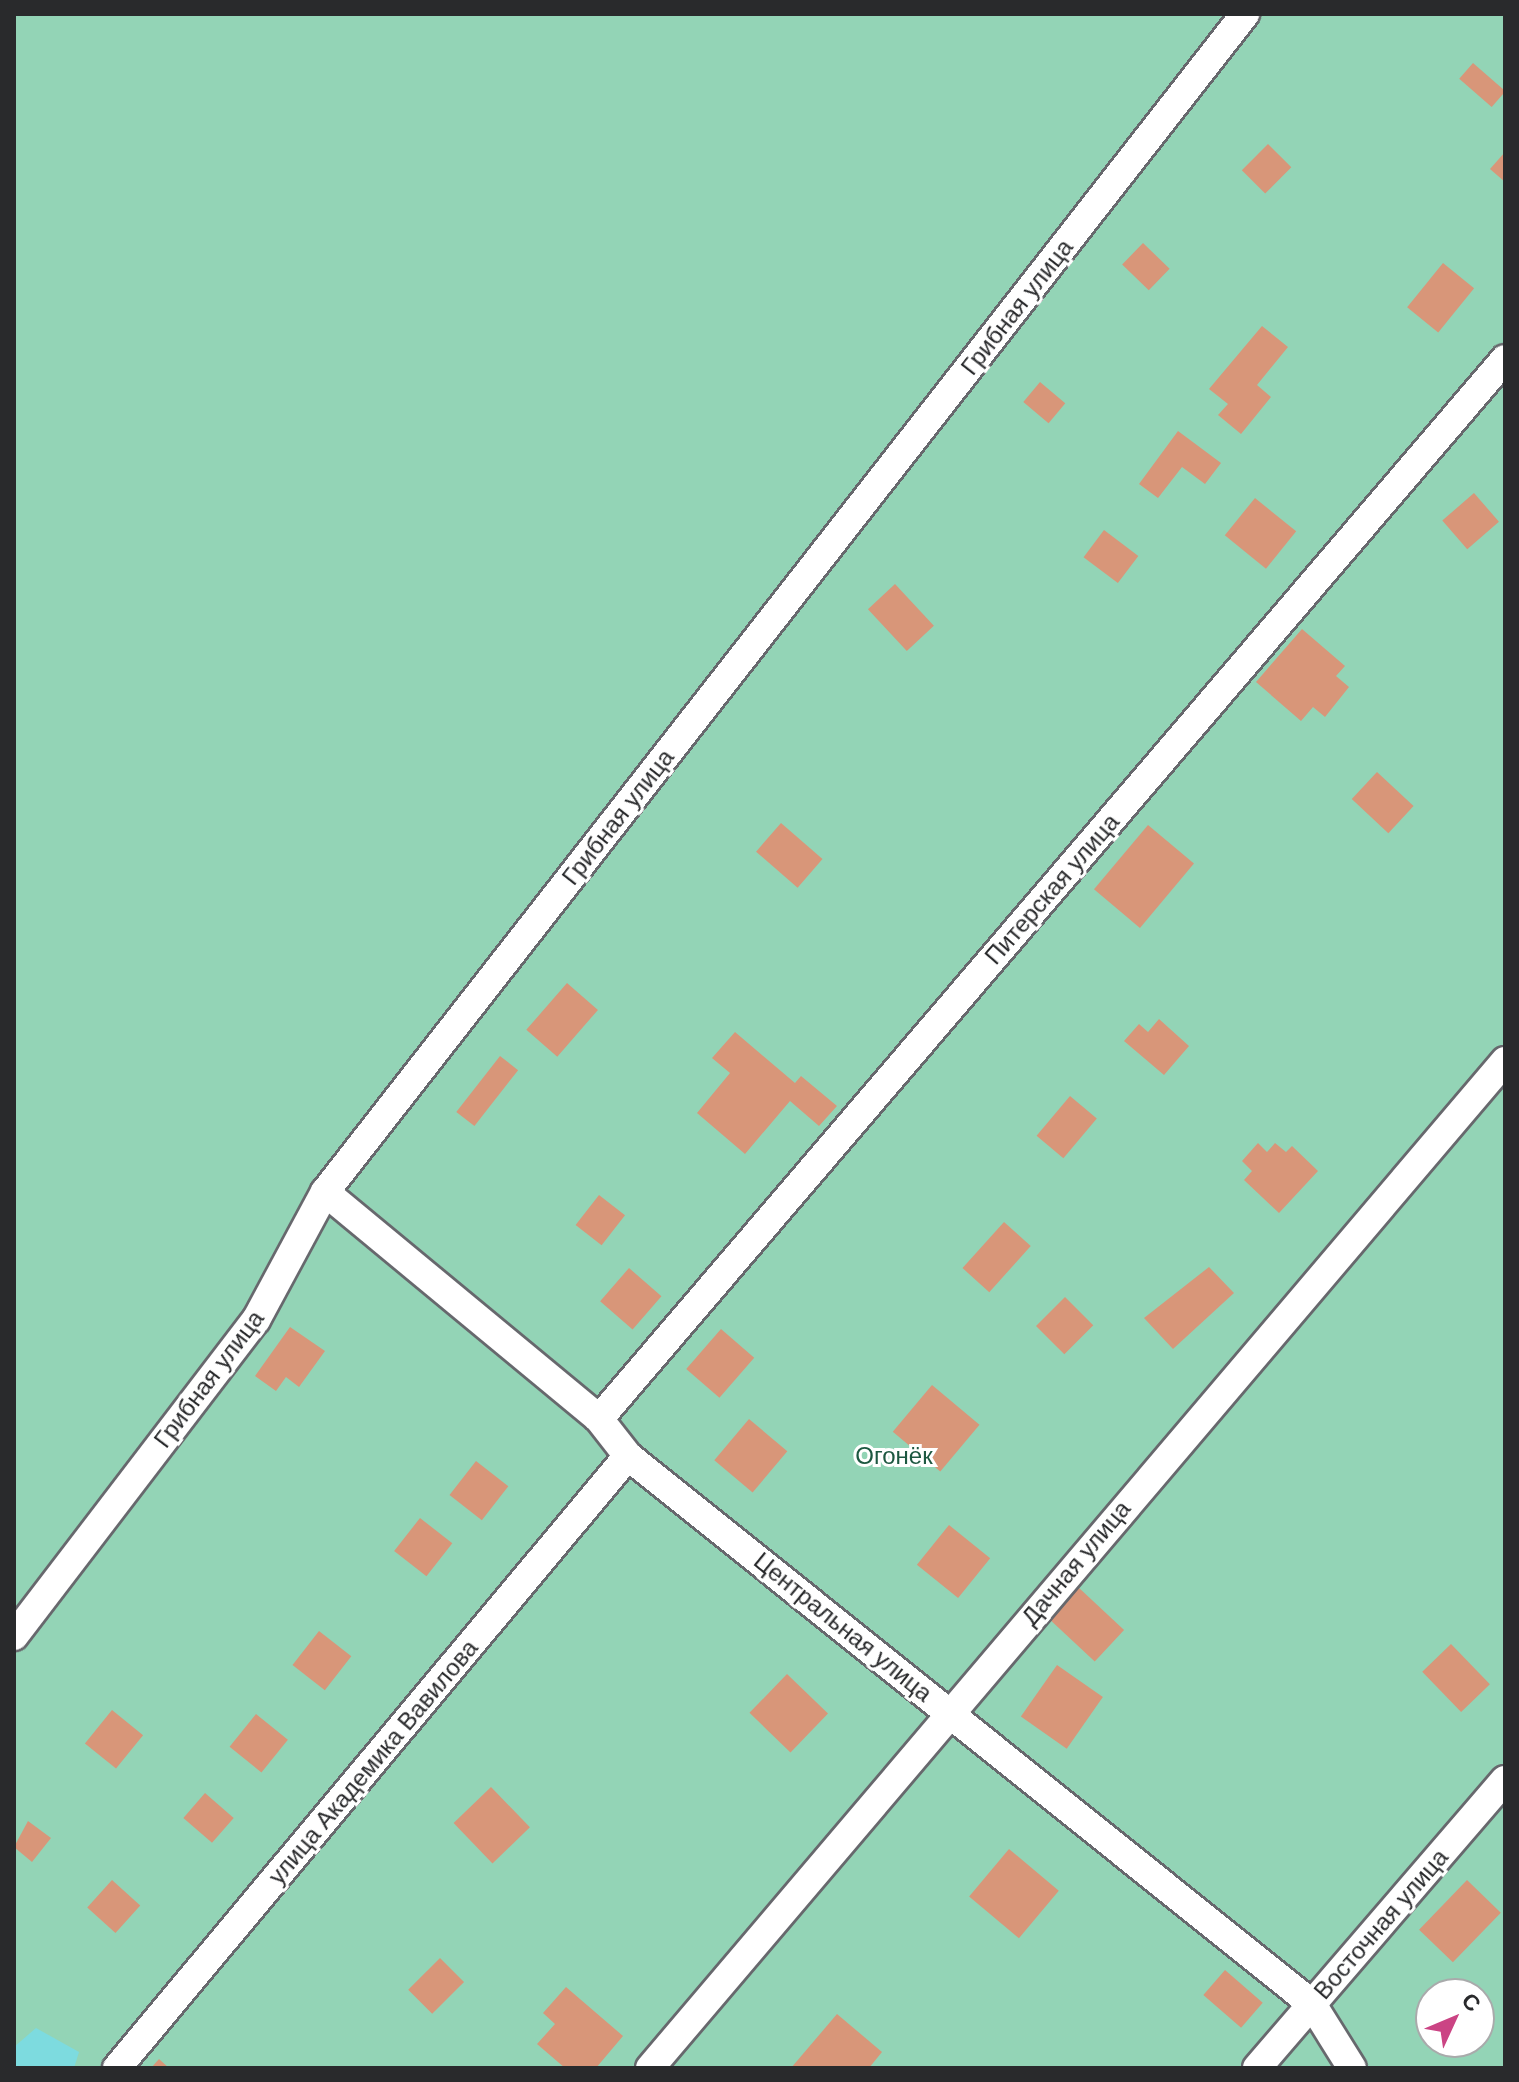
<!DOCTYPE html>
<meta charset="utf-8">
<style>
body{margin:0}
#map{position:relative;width:1519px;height:2082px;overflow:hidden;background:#e1e2e8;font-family:Arial,sans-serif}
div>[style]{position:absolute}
.green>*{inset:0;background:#93d4b6}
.water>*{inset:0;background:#7ddbdf}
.building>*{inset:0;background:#d89679;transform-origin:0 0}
.roads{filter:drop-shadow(2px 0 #67686d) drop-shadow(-2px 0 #67686d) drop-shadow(0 2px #67686d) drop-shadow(0 -2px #67686d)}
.minor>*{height:28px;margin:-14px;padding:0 14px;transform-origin:14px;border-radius:14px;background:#fff}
span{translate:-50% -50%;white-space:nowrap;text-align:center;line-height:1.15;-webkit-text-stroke:6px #fff;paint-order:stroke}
.street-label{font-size:24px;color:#292a2c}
.park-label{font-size:24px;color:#1d5841}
.frame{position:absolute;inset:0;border:16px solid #292a2c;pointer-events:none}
.north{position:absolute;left:1415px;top:1978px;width:80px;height:80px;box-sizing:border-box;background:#fff;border:2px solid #a9aaab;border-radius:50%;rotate:46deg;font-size:22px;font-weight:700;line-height:32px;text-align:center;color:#292a2c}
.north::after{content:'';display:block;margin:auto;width:28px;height:36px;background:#cb4484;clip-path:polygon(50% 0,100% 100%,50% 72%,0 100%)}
</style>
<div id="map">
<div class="green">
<i style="clip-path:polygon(evenodd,14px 14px,1505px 14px,1505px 2068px,14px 2068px,14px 14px,1431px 1994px,1479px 1994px,1479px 2042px,1431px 2042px,1431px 1994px)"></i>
</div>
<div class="water">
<i style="clip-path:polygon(36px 2028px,79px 2052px,74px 2068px,16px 2068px,14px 2047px)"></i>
</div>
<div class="building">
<i style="left:1473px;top:63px;width:43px;height:21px;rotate:41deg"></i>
<i style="left:1268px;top:144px;width:33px;height:37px;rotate:45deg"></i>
<i style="clip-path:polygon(1505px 152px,1505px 182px,1490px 169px)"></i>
<i style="left:1143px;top:243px;width:37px;height:30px;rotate:44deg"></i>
<i style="left:1443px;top:263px;width:40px;height:57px;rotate:39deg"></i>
<i style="clip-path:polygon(1262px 326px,1288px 347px,1257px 385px,1271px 397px,1241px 434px,1218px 415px,1228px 404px,1209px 389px)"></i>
<i style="left:1040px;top:382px;width:33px;height:26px;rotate:40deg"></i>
<i style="clip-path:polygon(1178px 431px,1221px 463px,1205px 484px,1182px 467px,1158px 498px,1139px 484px)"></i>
<i style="left:1474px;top:493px;width:38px;height:42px;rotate:49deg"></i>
<i style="left:1255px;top:498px;width:53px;height:48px;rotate:39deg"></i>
<i style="left:1104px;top:530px;width:43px;height:34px;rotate:37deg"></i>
<i style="left:895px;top:584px;width:57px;height:37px;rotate:47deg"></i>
<i style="clip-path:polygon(1302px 629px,1345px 666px,1336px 676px,1349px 687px,1325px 717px,1313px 707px,1301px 721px,1256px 682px)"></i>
<i style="left:1377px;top:772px;width:50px;height:37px;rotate:43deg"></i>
<i style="left:781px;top:823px;width:55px;height:38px;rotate:41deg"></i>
<i style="left:1148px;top:825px;width:60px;height:84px;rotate:40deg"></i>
<i style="left:567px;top:983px;width:41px;height:62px;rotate:41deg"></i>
<i style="clip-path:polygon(1159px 1019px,1189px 1046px,1164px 1075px,1124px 1041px,1139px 1024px,1148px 1032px)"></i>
<i style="clip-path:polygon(735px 1032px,795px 1083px,801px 1076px,837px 1106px,819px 1126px,790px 1101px,745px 1154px,697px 1113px,730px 1073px,712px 1058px)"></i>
<i style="left:500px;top:1056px;width:23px;height:71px;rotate:38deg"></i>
<i style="left:1070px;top:1096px;width:35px;height:52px;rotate:40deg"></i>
<i style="clip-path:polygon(1258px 1143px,1267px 1152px,1275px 1143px,1286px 1152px,1292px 1146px,1318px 1171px,1279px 1213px,1244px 1180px,1252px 1171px,1242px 1161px)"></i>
<i style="left:599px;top:1195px;width:33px;height:38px;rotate:38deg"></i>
<i style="left:1004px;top:1222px;width:36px;height:62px;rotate:42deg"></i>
<i style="clip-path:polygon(1209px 1267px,1234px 1293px,1173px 1349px,1144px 1318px)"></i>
<i style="left:629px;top:1268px;width:43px;height:44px;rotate:41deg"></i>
<i style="left:1065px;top:1297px;width:40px;height:41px;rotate:45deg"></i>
<i style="clip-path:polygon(290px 1327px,325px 1351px,299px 1387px,286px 1377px,276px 1391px,255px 1376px)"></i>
<i style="left:721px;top:1329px;width:44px;height:53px;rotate:41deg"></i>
<i style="left:932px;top:1385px;width:62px;height:61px;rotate:40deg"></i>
<i style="left:749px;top:1419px;width:50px;height:54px;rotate:40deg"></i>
<i style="left:476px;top:1461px;width:41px;height:43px;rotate:38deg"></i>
<i style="left:420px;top:1518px;width:41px;height:42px;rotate:38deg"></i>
<i style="left:949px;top:1525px;width:53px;height:51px;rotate:39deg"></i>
<i style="left:1078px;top:1587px;width:63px;height:43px;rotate:43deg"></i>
<i style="left:319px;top:1631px;width:41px;height:43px;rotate:38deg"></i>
<i style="left:1451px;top:1644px;width:56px;height:40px;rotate:46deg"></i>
<i style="left:1057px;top:1665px;width:56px;height:63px;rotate:35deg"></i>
<i style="left:787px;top:1674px;width:57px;height:54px;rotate:44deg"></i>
<i style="left:112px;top:1710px;width:40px;height:43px;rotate:39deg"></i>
<i style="left:256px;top:1714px;width:41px;height:42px;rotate:39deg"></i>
<i style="left:491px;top:1787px;width:56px;height:52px;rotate:46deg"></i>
<i style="left:205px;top:1793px;width:38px;height:33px;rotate:41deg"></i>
<i style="clip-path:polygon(28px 1821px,51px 1838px,32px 1862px,14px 1847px)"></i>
<i style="left:1009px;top:1849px;width:65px;height:62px;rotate:40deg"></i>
<i style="left:112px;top:1880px;width:38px;height:37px;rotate:42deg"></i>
<i style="left:1467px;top:1880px;width:47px;height:69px;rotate:44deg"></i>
<i style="left:440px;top:1958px;width:34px;height:45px;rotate:45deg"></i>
<i style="left:1225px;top:1970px;width:50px;height:33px;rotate:41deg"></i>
<i style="clip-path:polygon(566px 1987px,623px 2036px,596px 2068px,565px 2068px,537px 2044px,555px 2024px,543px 2013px)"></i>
<i style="clip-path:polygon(837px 2014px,882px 2052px,869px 2068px,791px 2068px)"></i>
<i style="clip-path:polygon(159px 2059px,169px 2068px,151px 2068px)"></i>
</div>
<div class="roads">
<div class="minor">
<i style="left:325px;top:1192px;width:356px;rotate:39.6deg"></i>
<i style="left:599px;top:1419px;width:47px;rotate:51.9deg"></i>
<i style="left:628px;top:1456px;width:876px;rotate:38.7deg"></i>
<i style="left:1312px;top:2004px;width:75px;rotate:58deg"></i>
<i style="left:599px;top:1419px;width:1394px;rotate:-49.48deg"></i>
<i style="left:14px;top:1636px;width:398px;rotate:-52.6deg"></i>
<i style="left:256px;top:1320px;width:145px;rotate:-61.7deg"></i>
<i style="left:325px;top:1192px;width:1495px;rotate:-52.01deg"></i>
<i style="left:117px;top:2068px;width:797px;rotate:-50.14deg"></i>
<i style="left:650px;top:2068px;width:1321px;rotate:-49.67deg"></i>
<i style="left:1257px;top:2068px;width:380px;rotate:-49.3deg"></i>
</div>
</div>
<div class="street-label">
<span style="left:1017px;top:307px;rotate:-52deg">Грибная улица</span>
<span style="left:618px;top:817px;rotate:-52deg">Грибная улица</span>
<span style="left:1052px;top:889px;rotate:-49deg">Питерская улица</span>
<span style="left:209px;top:1379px;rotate:-53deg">Грибная улица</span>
<span style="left:1076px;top:1563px;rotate:-50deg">Дачная улица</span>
<span style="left:843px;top:1627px;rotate:39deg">Центральная улица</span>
<span style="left:373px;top:1762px;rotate:-50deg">улица Академика Вавилова</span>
<span style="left:1381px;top:1924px;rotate:-49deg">Восточная улица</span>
</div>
<div class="park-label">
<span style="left:894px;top:1456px">Огонёк</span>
</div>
<div class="frame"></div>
<div class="north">С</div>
</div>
